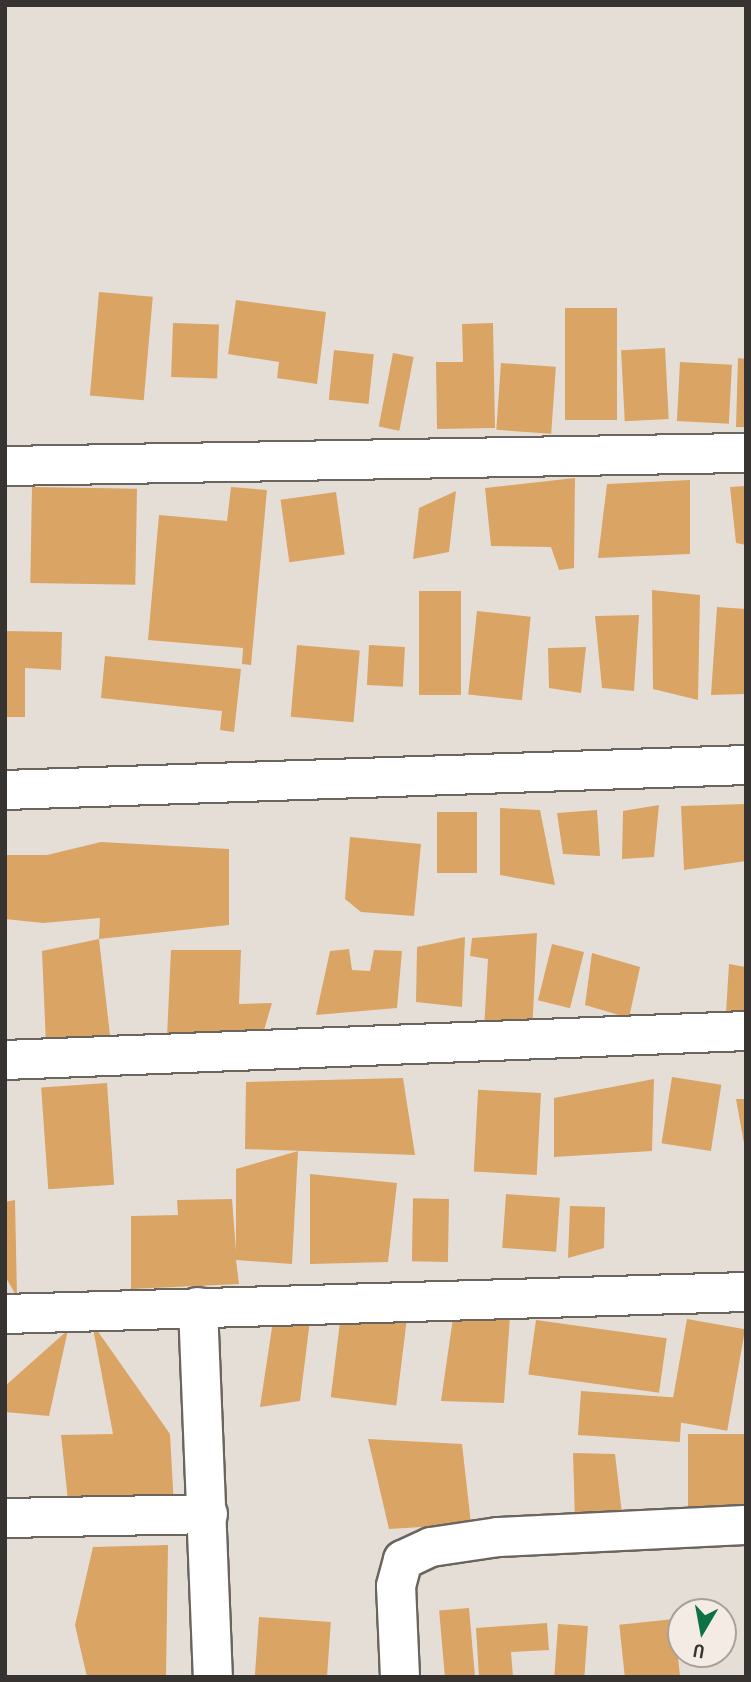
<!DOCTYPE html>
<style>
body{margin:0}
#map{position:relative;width:751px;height:1682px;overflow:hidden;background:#e5ded7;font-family:"Archivo Narrow",sans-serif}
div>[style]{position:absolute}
.building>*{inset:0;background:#daa465;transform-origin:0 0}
.roads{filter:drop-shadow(2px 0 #6b655e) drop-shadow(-2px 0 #6b655e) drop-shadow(0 2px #6b655e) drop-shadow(0 -2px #6b655e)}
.minor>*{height:38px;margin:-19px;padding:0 19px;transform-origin:19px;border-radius:19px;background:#fff}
span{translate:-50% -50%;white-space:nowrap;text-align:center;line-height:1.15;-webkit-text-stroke:7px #f3ebe4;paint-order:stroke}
.frame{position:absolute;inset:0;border:7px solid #363330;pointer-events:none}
.north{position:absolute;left:667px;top:1598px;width:70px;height:70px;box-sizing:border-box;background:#f3ebe4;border:2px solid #a7a19c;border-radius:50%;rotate:190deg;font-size:19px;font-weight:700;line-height:28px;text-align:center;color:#363330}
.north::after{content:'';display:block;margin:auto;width:24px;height:32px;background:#0c7147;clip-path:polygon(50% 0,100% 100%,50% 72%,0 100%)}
</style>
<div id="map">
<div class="building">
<i style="left:99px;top:292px;width:54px;height:104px;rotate:5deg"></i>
<i style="clip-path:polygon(236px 300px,326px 312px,317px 384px,277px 378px,279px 362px,228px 354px)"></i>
<i style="left:565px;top:308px;width:52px;height:112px"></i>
<i style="left:173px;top:323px;width:46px;height:54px;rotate:2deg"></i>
<i style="clip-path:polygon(493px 323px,495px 428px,437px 429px,436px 362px,463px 362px,462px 324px)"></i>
<i style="left:665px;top:348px;width:71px;height:44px;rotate:87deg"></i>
<i style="left:334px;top:350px;width:40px;height:50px;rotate:6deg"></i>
<i style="left:393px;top:353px;width:21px;height:75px;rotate:11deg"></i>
<i style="clip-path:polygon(738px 358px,746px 359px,746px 427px,736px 427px)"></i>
<i style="left:680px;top:362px;width:52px;height:59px;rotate:3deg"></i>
<i style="left:501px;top:363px;width:55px;height:67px;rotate:4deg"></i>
<i style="clip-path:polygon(575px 478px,574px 568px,559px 570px,551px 547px,491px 546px,485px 488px)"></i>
<i style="clip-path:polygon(690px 480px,690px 554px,598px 558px,607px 484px)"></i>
<i style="clip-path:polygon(746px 486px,746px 545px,736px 543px,730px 487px)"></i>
<i style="left:32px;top:487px;width:105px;height:96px;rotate:1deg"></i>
<i style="clip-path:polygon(231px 487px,267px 490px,251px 665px,242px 664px,243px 648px,148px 640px,159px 515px,227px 521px)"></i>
<i style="clip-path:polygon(456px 491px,449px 552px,413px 559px,419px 508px)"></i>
<i style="left:336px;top:492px;width:63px;height:56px;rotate:82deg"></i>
<i style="clip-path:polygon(652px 590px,700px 595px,698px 700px,653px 689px)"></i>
<i style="left:461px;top:591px;width:104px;height:42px;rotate:90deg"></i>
<i style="clip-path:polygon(717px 607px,746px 609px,746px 694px,711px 695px)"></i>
<i style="left:477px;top:611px;width:54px;height:84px;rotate:6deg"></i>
<i style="clip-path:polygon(639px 615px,634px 691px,602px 688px,595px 616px)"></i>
<i style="clip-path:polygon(5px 631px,62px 632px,61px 670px,25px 668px,25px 717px,5px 717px)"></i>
<i style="left:297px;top:645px;width:63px;height:72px;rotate:5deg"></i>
<i style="left:369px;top:645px;width:36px;height:40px;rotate:3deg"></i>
<i style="clip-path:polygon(586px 647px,581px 693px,549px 688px,548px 648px)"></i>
<i style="clip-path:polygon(105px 656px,241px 669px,234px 732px,220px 730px,222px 711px,101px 698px)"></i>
<i style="clip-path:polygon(746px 804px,746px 861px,684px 870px,681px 806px)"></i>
<i style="clip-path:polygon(659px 805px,654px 857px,622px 859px,623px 811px)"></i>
<i style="clip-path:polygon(500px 808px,540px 810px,555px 885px,500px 875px)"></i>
<i style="clip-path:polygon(597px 810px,600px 856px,563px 854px,557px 813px)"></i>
<i style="left:437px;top:812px;width:40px;height:61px"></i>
<i style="clip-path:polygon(350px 837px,421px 844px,414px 916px,361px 912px,345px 899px)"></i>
<i style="clip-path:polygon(101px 842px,229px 849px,229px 925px,99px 939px,100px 918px,43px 923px,5px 919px,5px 855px,47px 855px)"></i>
<i style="clip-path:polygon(537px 933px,532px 1033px,484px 1029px,488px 959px,470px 956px,472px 938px)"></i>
<i style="clip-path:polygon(465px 937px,462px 1007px,416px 1002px,417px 947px)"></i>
<i style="clip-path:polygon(99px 939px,111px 1044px,46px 1045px,42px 951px)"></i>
<i style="left:552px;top:944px;width:33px;height:58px;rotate:14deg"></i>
<i style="clip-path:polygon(349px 949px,352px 970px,370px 971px,374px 950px,402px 951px,397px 1008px,316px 1015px,330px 951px)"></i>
<i style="clip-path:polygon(171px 950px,241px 950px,239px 1004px,272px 1003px,262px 1037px,167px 1037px)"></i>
<i style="clip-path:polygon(592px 953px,640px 967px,629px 1018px,585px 1005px)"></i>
<i style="clip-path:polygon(729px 964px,746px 967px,746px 1015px,726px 1013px)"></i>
<i style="left:672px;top:1077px;width:50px;height:67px;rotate:9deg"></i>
<i style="clip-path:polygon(403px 1078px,415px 1155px,245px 1149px,246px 1082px)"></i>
<i style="clip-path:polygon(654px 1079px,652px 1151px,554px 1157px,554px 1098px)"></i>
<i style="left:107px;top:1083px;width:102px;height:66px;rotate:86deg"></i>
<i style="left:541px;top:1093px;width:82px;height:63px;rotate:93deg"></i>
<i style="clip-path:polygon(736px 1099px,746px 1099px,746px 1143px,744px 1143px)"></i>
<i style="clip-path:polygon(298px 1151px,292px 1264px,236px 1260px,239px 1284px,131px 1289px,131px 1216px,178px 1215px,177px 1200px,232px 1199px,236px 1251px,236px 1169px)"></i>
<i style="clip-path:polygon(310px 1174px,397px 1183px,388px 1262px,310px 1264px)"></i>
<i style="left:506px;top:1194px;width:54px;height:54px;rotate:4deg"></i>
<i style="left:449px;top:1199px;width:63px;height:36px;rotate:91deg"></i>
<i style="clip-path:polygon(15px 1200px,17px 1297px,5px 1276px,5px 1202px)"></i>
<i style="clip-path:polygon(570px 1206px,605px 1207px,604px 1248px,568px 1258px)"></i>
<i style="left:341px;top:1314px;width:66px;height:84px;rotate:7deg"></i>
<i style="clip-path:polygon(510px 1316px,504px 1403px,441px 1401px,453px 1318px)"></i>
<i style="left:687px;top:1319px;width:59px;height:103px;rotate:10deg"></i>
<i style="clip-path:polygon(310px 1320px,300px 1401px,260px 1407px,273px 1321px)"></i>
<i style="left:536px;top:1320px;width:132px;height:55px;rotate:8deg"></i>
<i style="clip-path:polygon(92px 1323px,170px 1434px,174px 1507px,69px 1510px,61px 1435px,113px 1434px)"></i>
<i style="clip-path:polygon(68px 1330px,49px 1416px,5px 1412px,5px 1386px)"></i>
<i style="left:581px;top:1391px;width:102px;height:44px;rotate:4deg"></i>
<i style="left:746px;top:1434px;width:73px;height:58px;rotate:90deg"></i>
<i style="clip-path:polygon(368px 1439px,462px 1444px,471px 1524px,389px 1529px)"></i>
<i style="clip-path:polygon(573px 1453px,615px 1454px,623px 1522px,575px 1522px)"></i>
<i style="clip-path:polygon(168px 1545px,166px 1677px,87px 1677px,75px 1625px,93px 1547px)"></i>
<i style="left:469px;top:1608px;width:69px;height:30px;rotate:85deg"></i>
<i style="left:259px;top:1617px;width:72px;height:60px;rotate:4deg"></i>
<i style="left:674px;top:1619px;width:58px;height:55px;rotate:84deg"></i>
<i style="clip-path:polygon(547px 1623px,549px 1650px,511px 1652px,513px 1677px,479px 1677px,476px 1628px)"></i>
<i style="left:558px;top:1624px;width:30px;height:53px;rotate:4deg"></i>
</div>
<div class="roads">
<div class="minor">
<i style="left:5px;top:466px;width:741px;rotate:-1.01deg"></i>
<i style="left:5px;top:790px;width:741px;rotate:-1.93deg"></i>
<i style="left:5px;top:1060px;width:742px;rotate:-2.24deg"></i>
<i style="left:198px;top:1307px;width:370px;rotate:87.7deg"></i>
<i style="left:5px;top:1314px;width:741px;rotate:-1.7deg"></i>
<i style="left:5px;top:1518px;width:203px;rotate:-1.1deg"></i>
<i style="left:400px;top:1677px;width:91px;rotate:-92.5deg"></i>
<i style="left:396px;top:1586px;width:27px;rotate:-75deg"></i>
<i style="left:403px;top:1560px;width:31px;rotate:-25deg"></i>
<i style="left:431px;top:1547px;width:68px;rotate:-8.5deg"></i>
<i style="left:498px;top:1537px;width:248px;rotate:-2.8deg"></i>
</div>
</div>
<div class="frame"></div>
<div class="north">U</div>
</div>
